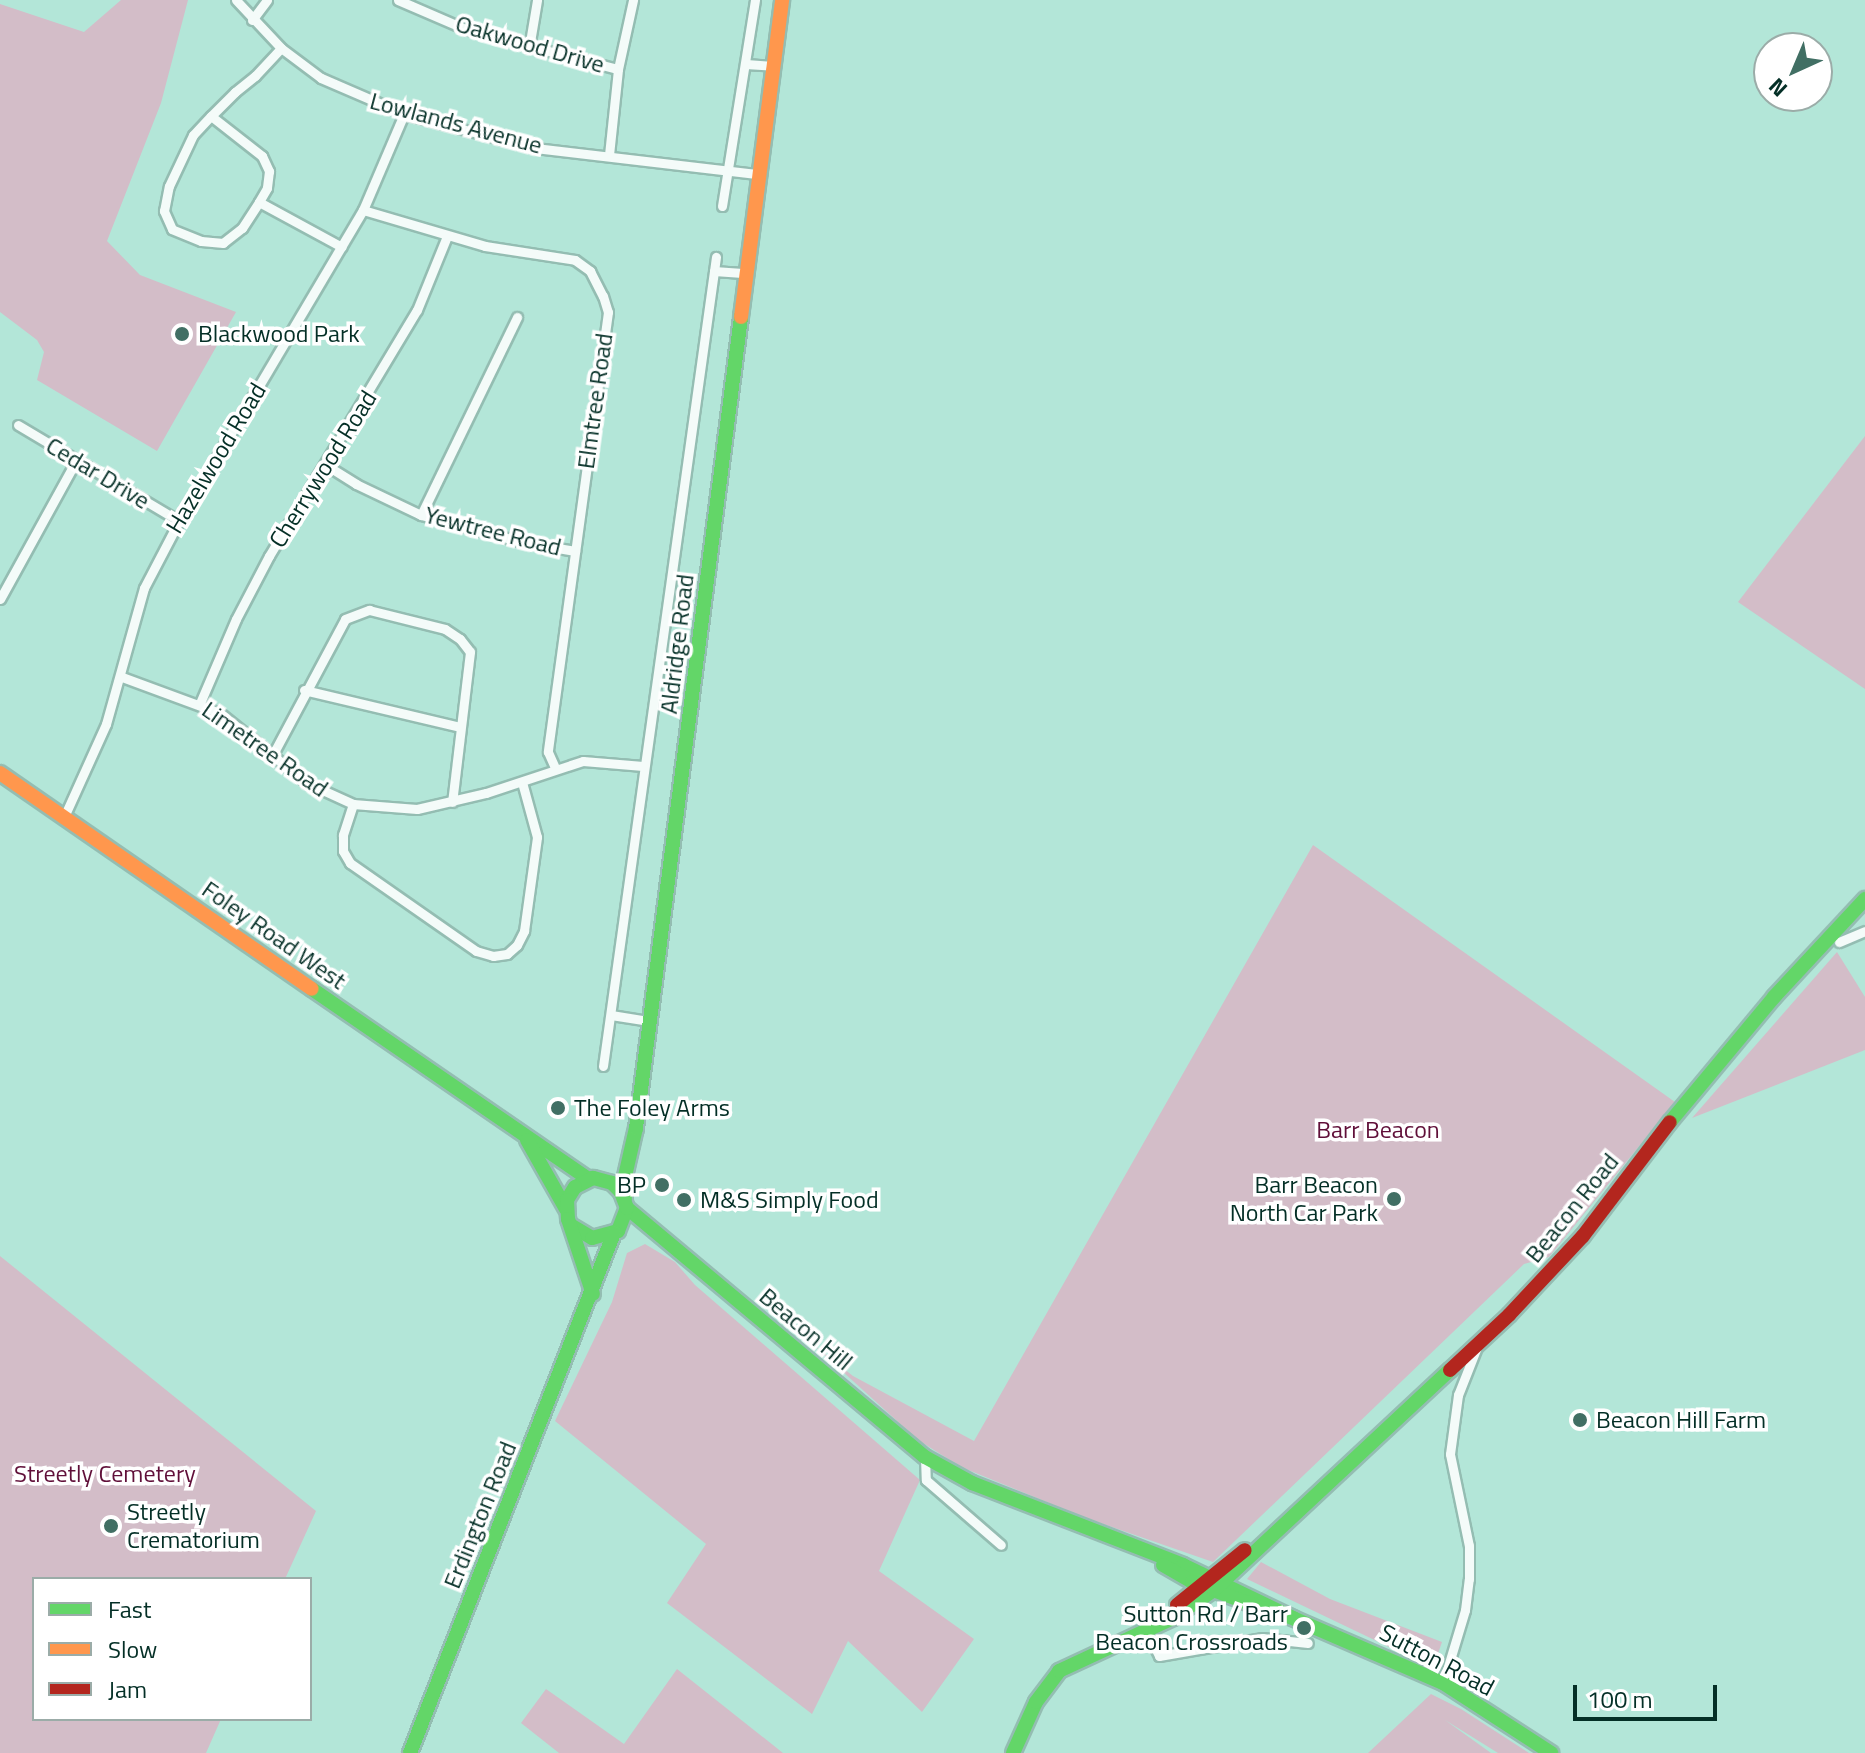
<!DOCTYPE html>
<style>
body{margin:0}
#map{position:relative;width:1865px;height:1753px;overflow:hidden;background:#b3e6d8;font-family:"Titillium Web",sans-serif}
div>[style]{position:absolute}
.green>*{inset:0;background:#d3bdc8}
.roads{filter:drop-shadow(2px 0 #94bdb2) drop-shadow(-2px 0 #94bdb2) drop-shadow(0 2px #94bdb2) drop-shadow(0 -2px #94bdb2)}
.street>*{height:9px;margin:-4.5px;padding:0 4.5px;transform-origin:4.5px;border-radius:4.5px;background:#f4fbf9}
.fast>*{height:14px;margin:-7px;padding:0 7px;transform-origin:7px;border-radius:7px;background:#63d668}
.slow>*{height:14px;margin:-7px;padding:0 7px;transform-origin:7px;border-radius:7px;background:#ff974d}
.jam>*{height:14px;margin:-7px;padding:0 7px;transform-origin:7px;border-radius:7px;background:#b3261e}
.dots>*{width:22px;height:22px;translate:-50% -50%;box-sizing:border-box;border:4px solid #fff;border-radius:50%}
span{translate:-50% -50%;white-space:nowrap;text-align:center;line-height:1.15;-webkit-text-stroke:7px #fff;paint-order:stroke}
.street-label{font-size:24px;color:#042f26}
.poi-label{font-size:24px;color:#042f26}
.left{translate:0 -50%;text-align:left}
.right{translate:-100% -50%;text-align:right}
.park-label{font-size:24px;color:#600f39}
.legend{position:absolute;left:32px;top:1577px;width:280px;height:144px;box-sizing:border-box;background:#fff;border:2px solid #9baca8;margin:0;padding:10px 14px;list-style:none;font-size:24px;color:#042f26}
.legend li{display:flex;align-items:center;gap:16px;height:40px}
.legend b{width:40px;border:2px solid #9baca8}
.north{position:absolute;left:1753px;top:32px;width:80px;height:80px;box-sizing:border-box;background:#fff;border:2px solid #9baca8;border-radius:50%;rotate:224deg;font-size:22px;font-weight:700;line-height:32px;text-align:center;color:#042f26}
.north::after{content:'';display:block;margin:auto;width:28px;height:36px;background:#416f64;clip-path:polygon(50% 0,100% 100%,50% 72%,0 100%)}
.scale{position:absolute;left:1573px;top:1685px;width:144px;height:36px;box-sizing:border-box;border:4px solid #042f26;border-top:0;padding-left:10px;font-size:24px;line-height:28px;white-space:nowrap;color:#042f26;-webkit-text-stroke:6px #fff;paint-order:stroke}
</style>
<div id="map">
<div class="green">
<i style="clip-path:polygon(121px 0,188px 0,161px 103px,107px 241px,140px 275px,236px 312px,157px 451px,37px 380px,44px 352px,37px 340px,0 312px,0 4px,84px 32px)"></i>
<i style="clip-path:polygon(1865px 436px,1865px 689px,1738px 602px)"></i>
<i style="clip-path:polygon(1313px 845px,1675px 1102px,1549px 1257px,1524px 1264px,1213px 1562px,1083px 1517px,961px 1467px,918px 1440px,810px 1342px,853px 1376px,974px 1441px)"></i>
<i style="clip-path:polygon(1837px 952px,1865px 997px,1865px 1050px,1692px 1118px)"></i>
<i style="clip-path:polygon(645px 1244px,675px 1262px,695px 1285px,920px 1480px,879px 1571px,974px 1639px,922px 1712px,848px 1641px,812px 1714px,667px 1603px,706px 1544px,555px 1421px,612px 1302px,627px 1253px)"></i>
<i style="clip-path:polygon(0 1256px,316px 1511px,285px 1579px,34px 1579px,34px 1719px,221px 1719px,206px 1753px,0 1753px)"></i>
<i style="clip-path:polygon(1261px 1562px,1330px 1599px,1442px 1642px,1433px 1668px,1247px 1579px)"></i>
<i style="clip-path:polygon(677px 1669px,783px 1753px,559px 1753px,521px 1723px,546px 1689px,624px 1744px)"></i>
<i style="clip-path:polygon(1431px 1694px,1461px 1709px,1529px 1753px,1498px 1753px,1445px 1720px,1491px 1753px,1368px 1753px)"></i>
</div>
<div class="roads">
<div class="street">
<i style="left:236px;top:0;width:66px;rotate:46.8deg"></i>
<i style="left:281px;top:48px;width:50px;rotate:36.9deg"></i>
<i style="left:321px;top:78px;width:90px;rotate:23.4deg"></i>
<i style="left:404px;top:114px;width:135px;rotate:14.5deg"></i>
<i style="left:535px;top:148px;width:225px;rotate:6.7deg"></i>
<i style="left:398px;top:0;width:73px;rotate:23.4deg"></i>
<i style="left:465px;top:29px;width:158px;rotate:14.7deg"></i>
<i style="left:252px;top:20px;width:25px;rotate:-53deg"></i>
<i style="left:529px;top:48px;width:49px;rotate:-80.5deg"></i>
<i style="left:746px;top:64px;width:27px;rotate:4deg"></i>
<i style="left:211px;top:116px;width:65px;rotate:38.1deg"></i>
<i style="left:262px;top:156px;width:17px;rotate:65deg"></i>
<i style="left:269px;top:171px;width:17px;rotate:97deg"></i>
<i style="left:267px;top:188px;width:16px;rotate:120deg"></i>
<i style="left:259px;top:202px;width:31px;rotate:123deg"></i>
<i style="left:242px;top:228px;width:24px;rotate:142deg"></i>
<i style="left:223px;top:243px;width:22px;rotate:-175deg"></i>
<i style="left:201px;top:241px;width:31px;rotate:-158deg"></i>
<i style="left:172px;top:229px;width:20px;rotate:-114deg"></i>
<i style="left:164px;top:211px;width:25px;rotate:-79deg"></i>
<i style="left:169px;top:186px;width:56px;rotate:-64.8deg"></i>
<i style="left:193px;top:135px;width:26px;rotate:-47deg"></i>
<i style="left:211px;top:116px;width:34px;rotate:-45deg"></i>
<i style="left:235px;top:92px;width:26px;rotate:-39deg"></i>
<i style="left:255px;top:76px;width:38px;rotate:-47deg"></i>
<i style="left:609px;top:155px;width:86px;rotate:-84deg"></i>
<i style="left:618px;top:69px;width:71px;rotate:-77.7deg"></i>
<i style="left:259px;top:202px;width:94px;rotate:28.5deg"></i>
<i style="left:722px;top:206px;width:209px;rotate:-80.9deg"></i>
<i style="left:363px;top:210px;width:127px;rotate:16.4deg"></i>
<i style="left:485px;top:246px;width:91px;rotate:8.8deg"></i>
<i style="left:575px;top:260px;width:19px;rotate:36deg"></i>
<i style="left:590px;top:271px;width:28px;rotate:63deg"></i>
<i style="left:603px;top:296px;width:17px;rotate:73deg"></i>
<i style="left:608px;top:312px;width:444px;rotate:97.8deg"></i>
<i style="left:548px;top:752px;width:17px;rotate:66deg"></i>
<i style="left:714px;top:271px;width:32px;rotate:4deg"></i>
<i style="left:18px;top:425px;width:187px;rotate:30.8deg"></i>
<i style="left:326px;top:465px;width:36px;rotate:32deg"></i>
<i style="left:356px;top:484px;width:72px;rotate:25.5deg"></i>
<i style="left:421px;top:515px;width:105px;rotate:15deg"></i>
<i style="left:522px;top:542px;width:54px;rotate:9.6deg"></i>
<i style="left:421px;top:515px;width:220px;rotate:-64.1deg"></i>
<i style="left:0;top:599px;width:158px;rotate:-61.2deg"></i>
<i style="left:122px;top:677px;width:104px;rotate:20.2deg"></i>
<i style="left:220px;top:713px;width:112px;rotate:38.8deg"></i>
<i style="left:307px;top:783px;width:51px;rotate:24.5deg"></i>
<i style="left:353px;top:804px;width:64px;rotate:4.5deg"></i>
<i style="left:417px;top:809px;width:71px;rotate:-13.1deg"></i>
<i style="left:486px;top:793px;width:102px;rotate:-18.3deg"></i>
<i style="left:583px;top:761px;width:60px;rotate:4.8deg"></i>
<i style="left:304px;top:690px;width:160px;rotate:13.3deg"></i>
<i style="left:200px;top:703px;width:91px;rotate:-66.8deg"></i>
<i style="left:236px;top:619px;width:71px;rotate:-62.4deg"></i>
<i style="left:269px;top:556px;width:287px;rotate:-59deg"></i>
<i style="left:417px;top:310px;width:80px;rotate:-67.9deg"></i>
<i style="left:272px;top:756px;width:155px;rotate:-61.9deg"></i>
<i style="left:345px;top:619px;width:26px;rotate:-21deg"></i>
<i style="left:369px;top:610px;width:78px;rotate:14deg"></i>
<i style="left:445px;top:629px;width:18px;rotate:34deg"></i>
<i style="left:460px;top:639px;width:16px;rotate:52deg"></i>
<i style="left:470px;top:652px;width:151px;rotate:96.8deg"></i>
<i style="left:353px;top:804px;width:33px;rotate:108deg"></i>
<i style="left:343px;top:835px;width:16px;rotate:90deg"></i>
<i style="left:343px;top:851px;width:14px;rotate:60deg"></i>
<i style="left:350px;top:863px;width:154px;rotate:34.9deg"></i>
<i style="left:476px;top:951px;width:18px;rotate:16deg"></i>
<i style="left:493px;top:956px;width:14px;rotate:-8deg"></i>
<i style="left:507px;top:954px;width:13px;rotate:-42deg"></i>
<i style="left:517px;top:945px;width:16px;rotate:-63deg"></i>
<i style="left:524px;top:931px;width:95px;rotate:-82.1deg"></i>
<i style="left:537px;top:837px;width:57px;rotate:-105.3deg"></i>
<i style="left:64px;top:817px;width:102px;rotate:-65.7deg"></i>
<i style="left:106px;top:724px;width:141px;rotate:-74.4deg"></i>
<i style="left:144px;top:588px;width:76px;rotate:-62.4deg"></i>
<i style="left:179px;top:521px;width:361px;rotate:-59.4deg"></i>
<i style="left:363px;top:210px;width:104px;rotate:-66.9deg"></i>
<i style="left:1839px;top:942px;width:28px;rotate:-23deg"></i>
<i style="left:611px;top:1015px;width:39px;rotate:9deg"></i>
<i style="left:603px;top:1066px;width:817px;rotate:-82.05deg"></i>
<i style="left:925px;top:1457px;width:23px;rotate:88deg"></i>
<i style="left:926px;top:1480px;width:99px;rotate:40.9deg"></i>
<i style="left:1146px;top:1630px;width:29px;rotate:63deg"></i>
<i style="left:1159px;top:1656px;width:105px;rotate:-9.9deg"></i>
<i style="left:1262px;top:1638px;width:46px;rotate:6.2deg"></i>
<i style="left:1443px;top:1683px;width:76px;rotate:-73.2deg"></i>
<i style="left:1465px;top:1610px;width:31px;rotate:-83deg"></i>
<i style="left:1469px;top:1579px;width:33px;rotate:-90deg"></i>
<i style="left:1469px;top:1546px;width:94px;rotate:-101.7deg"></i>
<i style="left:1450px;top:1454px;width:60px;rotate:-82.3deg"></i>
<i style="left:1458px;top:1395px;width:52px;rotate:-68.4deg"></i>
</div>
<div class="fast">
<i style="left:312px;top:989px;width:335px;rotate:34.5deg"></i>
<i style="left:1670px;top:1122px;width:163px;rotate:-50.2deg"></i>
<i style="left:1774px;top:997px;width:134px;rotate:-47.1deg"></i>
<i style="left:527px;top:1140px;width:79px;rotate:60.5deg"></i>
<i style="left:625px;top:1198px;width:13px;rotate:-99deg"></i>
<i style="left:623px;top:1185px;width:58px;rotate:-77.2deg"></i>
<i style="left:636px;top:1128px;width:818px;rotate:-82.62deg"></i>
<i style="left:627px;top:1208px;width:388px;rotate:39.9deg"></i>
<i style="left:925px;top:1457px;width:54px;rotate:29deg"></i>
<i style="left:972px;top:1483px;width:226px;rotate:21.2deg"></i>
<i style="left:1183px;top:1565px;width:124px;rotate:25.7deg"></i>
<i style="left:572px;top:1226px;width:23px;rotate:31deg"></i>
<i style="left:592px;top:1238px;width:27px;rotate:-15deg"></i>
<i style="left:618px;top:1231px;width:25px;rotate:-69deg"></i>
<i style="left:627px;top:1208px;width:17px;rotate:-111deg"></i>
<i style="left:621px;top:1192px;width:13px;rotate:-135deg"></i>
<i style="left:612px;top:1183px;width:20px;rotate:-165deg"></i>
<i style="left:593px;top:1178px;width:20px;rotate:153deg"></i>
<i style="left:575px;top:1187px;width:15px;rotate:122deg"></i>
<i style="left:567px;top:1200px;width:19px;rotate:87deg"></i>
<i style="left:568px;top:1219px;width:79px;rotate:71.6deg"></i>
<i style="left:1163px;top:1565px;width:34px;rotate:30deg"></i>
<i style="left:1192px;top:1582px;width:77px;rotate:20.6deg"></i>
<i style="left:1288px;top:1616px;width:169px;rotate:23.4deg"></i>
<i style="left:1443px;top:1683px;width:129px;rotate:32.9deg"></i>
<i style="left:410px;top:1753px;width:559px;rotate:-68.58deg"></i>
<i style="left:1013px;top:1753px;width:56px;rotate:-65.7deg"></i>
<i style="left:1036px;top:1702px;width:39px;rotate:-53deg"></i>
<i style="left:1059px;top:1671px;width:126px;rotate:-24.9deg"></i>
<i style="left:1173px;top:1618px;width:50px;rotate:-34.3deg"></i>
<i style="left:1214px;top:1590px;width:323px;rotate:-43deg"></i>
</div>
<div class="slow">
<i style="left:741px;top:317px;width:320px;rotate:-82.6deg"></i>
<i style="left:0;top:773px;width:379px;rotate:34.7deg"></i>
</div>
<div class="jam">
<i style="left:1450px;top:1370px;width:81px;rotate:-43deg"></i>
<i style="left:1509px;top:1315px;width:108px;rotate:-46.9deg"></i>
<i style="left:1583px;top:1236px;width:143px;rotate:-52.7deg"></i>
<i style="left:1177px;top:1605px;width:87px;rotate:-39deg"></i>
</div>
</div>
<div class="dots">
<i style="left:182px;top:334px;background:#416f64"></i>
<i style="left:558px;top:1108px;background:#416f64"></i>
<i style="left:662px;top:1185px;background:#416f64"></i>
<i style="left:1394px;top:1199px;background:#416f64"></i>
<i style="left:684px;top:1200px;background:#416f64"></i>
<i style="left:1580px;top:1420px;background:#416f64"></i>
<i style="left:111px;top:1526px;background:#416f64"></i>
<i style="left:1304px;top:1628px;background:#416f64"></i>
</div>
<div class="street-label">
<span style="left:530px;top:44px;rotate:16deg">Oakwood Drive</span>
<span style="left:456px;top:123px;rotate:15deg">Lowlands Avenue</span>
<span style="left:595px;top:401px;rotate:-82deg">Elmtree Road</span>
<span style="left:216px;top:458px;rotate:-59deg">Hazelwood Road</span>
<span style="left:323px;top:469px;rotate:-58deg">Cherrywood Road</span>
<span style="left:98px;top:473px;rotate:31deg">Cedar Drive</span>
<span style="left:493px;top:531px;rotate:14deg">Yewtree Road</span>
<span style="left:677px;top:644px;rotate:-83deg">Aldridge Road</span>
<span style="left:265px;top:749px;rotate:35deg">Limetree Road</span>
<span style="left:274px;top:935px;rotate:35deg">Foley Road West</span>
<span style="left:1572px;top:1208px;rotate:-51deg">Beacon Road</span>
<span style="left:806px;top:1329px;rotate:40deg">Beacon Hill</span>
<span style="left:480px;top:1515px;rotate:-68deg">Erdington Road</span>
<span style="left:1437px;top:1660px;rotate:28deg">Sutton Road</span>
</div>
<div class="poi-label">
<span class="left" style="left:198px;top:334px">Blackwood Park</span>
<span class="left" style="left:574px;top:1108px">The Foley Arms</span>
<span class="right" style="left:646px;top:1185px">BP</span>
<span class="right" style="left:1378px;top:1199px">Barr Beacon<br>North Car Park</span>
<span class="left" style="left:700px;top:1200px">M&amp;S Simply Food</span>
<span class="left" style="left:1596px;top:1420px">Beacon Hill Farm</span>
<span class="left" style="left:127px;top:1526px">Streetly<br>Crematorium</span>
<span class="right" style="left:1288px;top:1628px">Sutton Rd / Barr<br>Beacon Crossroads</span>
</div>
<div class="park-label">
<span style="left:1378px;top:1130px">Barr Beacon</span>
<span style="left:105px;top:1474px">Streetly Cemetery</span>
</div>
<ul class="legend">
<li><b style="height:10px;background:#63d668"></b>Fast</li>
<li><b style="height:10px;background:#ff974d"></b>Slow</li>
<li><b style="height:10px;background:#b3261e"></b>Jam</li>
</ul>
<div class="north">N</div>
<div class="scale">100 m</div>
</div>
